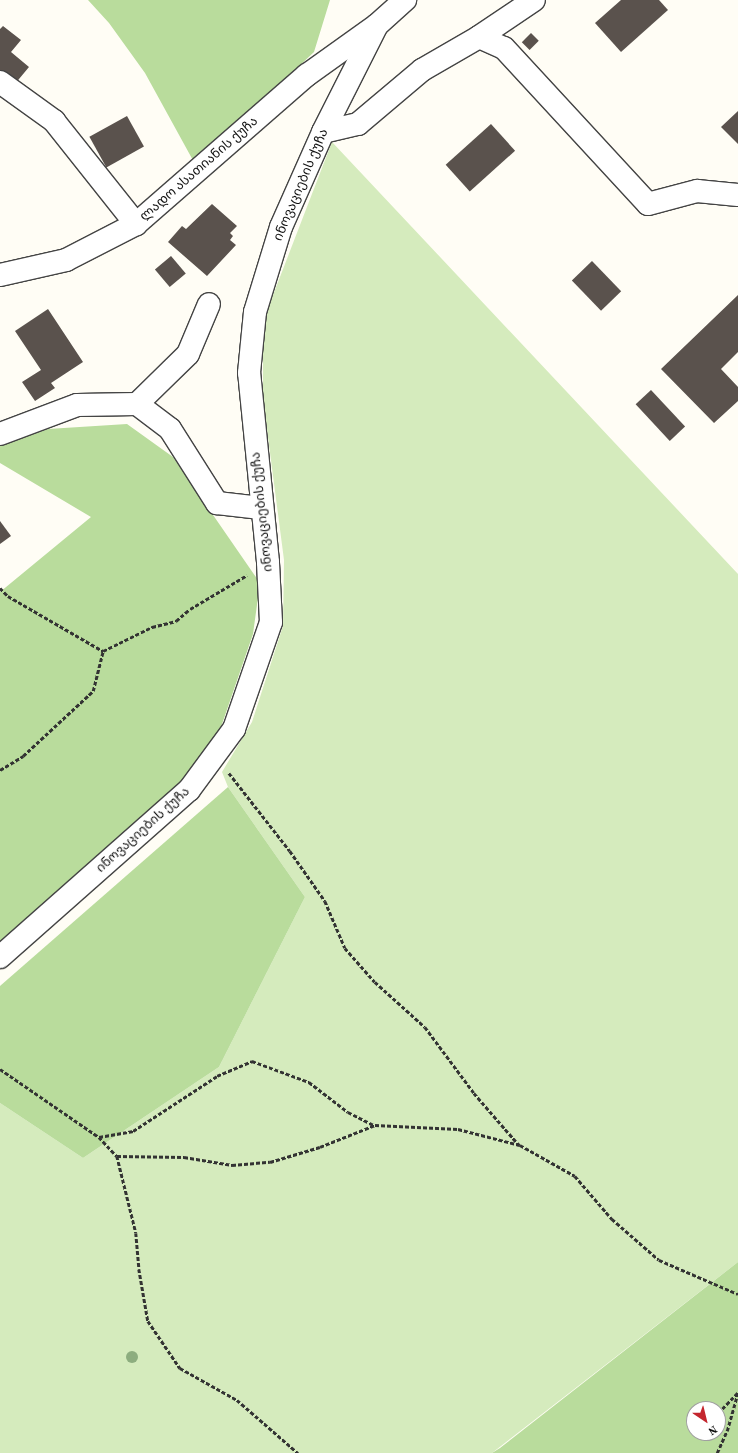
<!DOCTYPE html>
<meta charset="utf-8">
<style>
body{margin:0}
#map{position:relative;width:738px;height:1453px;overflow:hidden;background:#fffdf5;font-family:"Source Serif 4","Noto Sans Georgian",serif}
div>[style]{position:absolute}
.green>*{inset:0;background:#d5ebbd}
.forest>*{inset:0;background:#b9dc9c}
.building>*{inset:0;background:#5a524d;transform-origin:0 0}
.path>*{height:2.5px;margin-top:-1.25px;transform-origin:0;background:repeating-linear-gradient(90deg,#333 0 4px,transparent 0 6px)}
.roads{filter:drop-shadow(1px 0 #444) drop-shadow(-1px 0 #444) drop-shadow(0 1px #444) drop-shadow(0 -1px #444)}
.minor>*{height:22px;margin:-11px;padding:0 11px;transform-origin:11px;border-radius:11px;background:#fff}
.trees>*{width:12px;height:12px;margin:-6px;border-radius:50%;background:#8dad7f}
span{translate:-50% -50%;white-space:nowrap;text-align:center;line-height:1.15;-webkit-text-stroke:4px #fff;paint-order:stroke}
.street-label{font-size:13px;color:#111}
.north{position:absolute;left:686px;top:1401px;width:40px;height:40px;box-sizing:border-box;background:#fff;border:1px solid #a0a0a0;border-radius:50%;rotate:145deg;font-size:11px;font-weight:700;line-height:16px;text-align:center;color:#111}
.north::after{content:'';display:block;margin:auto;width:14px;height:18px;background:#c4262e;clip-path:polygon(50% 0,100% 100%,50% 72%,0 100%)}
</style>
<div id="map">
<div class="green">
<i style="clip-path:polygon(332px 142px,738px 574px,738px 1262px,492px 1453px,0 1453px,0 1103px,83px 1158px,219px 1067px,305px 897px,228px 787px,222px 772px,252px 722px,283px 626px,284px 560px,263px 399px,263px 321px)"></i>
</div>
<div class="forest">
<i style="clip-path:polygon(88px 0,330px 0,314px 52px,195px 164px,145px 73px,109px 23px)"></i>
<i style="clip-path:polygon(127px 424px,173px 457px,260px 583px,253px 634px,221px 727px,179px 788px,0 942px,0 592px,91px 517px,0 463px,0 446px,48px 429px)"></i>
<i style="clip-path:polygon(228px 787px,305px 897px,219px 1067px,83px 1158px,0 1103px,0 986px)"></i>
<i style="clip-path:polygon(evenodd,738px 1262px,738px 1453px,492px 1453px,500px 1448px,738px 1262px,694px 1409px,718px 1409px,718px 1433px,694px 1433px,694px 1409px)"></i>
</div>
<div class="building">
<i style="clip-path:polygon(621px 0,659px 0,668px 10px,621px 52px,595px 23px)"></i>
<i style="clip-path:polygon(3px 26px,21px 40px,11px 52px,29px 67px,14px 85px,0 74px,0 29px)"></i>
<i style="left:531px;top:33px;width:11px;height:13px;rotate:45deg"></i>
<i style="clip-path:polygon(738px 111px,738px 144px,721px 127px)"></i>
<i style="left:127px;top:116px;width:35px;height:43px;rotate:61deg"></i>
<i style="left:491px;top:124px;width:36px;height:61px;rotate:48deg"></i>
<i style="clip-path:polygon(212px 204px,237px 226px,230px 233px,233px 236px,230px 240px,236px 245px,207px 276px,168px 242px,182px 226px,186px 229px)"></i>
<i style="left:171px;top:256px;width:23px;height:21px;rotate:50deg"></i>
<i style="left:592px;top:261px;width:42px;height:28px;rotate:46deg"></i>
<i style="clip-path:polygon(738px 295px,738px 352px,721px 369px,738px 387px,738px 401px,714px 423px,661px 369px)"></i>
<i style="clip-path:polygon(48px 309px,83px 362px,51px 383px,55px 388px,35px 401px,22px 382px,41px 370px,15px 331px)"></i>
<i style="left:651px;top:390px;width:50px;height:21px;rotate:47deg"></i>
<i style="clip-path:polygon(0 521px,11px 536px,0 544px)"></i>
</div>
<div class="path">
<i style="left:0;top:588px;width:11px;rotate:45deg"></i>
<i style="left:8px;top:596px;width:110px;rotate:30.1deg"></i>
<i style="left:103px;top:651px;width:55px;rotate:-26.1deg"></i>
<i style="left:152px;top:627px;width:25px;rotate:-14deg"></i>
<i style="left:176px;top:621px;width:18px;rotate:-41deg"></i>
<i style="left:190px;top:609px;width:66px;rotate:-30.8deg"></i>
<i style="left:0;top:770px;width:27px;rotate:-31deg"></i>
<i style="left:23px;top:756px;width:96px;rotate:-42.9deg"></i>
<i style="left:93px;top:691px;width:41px;rotate:-76deg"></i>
<i style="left:229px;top:773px;width:99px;rotate:52deg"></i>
<i style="left:290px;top:851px;width:61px;rotate:55deg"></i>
<i style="left:325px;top:901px;width:51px;rotate:66.9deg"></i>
<i style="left:345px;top:948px;width:45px;rotate:48.6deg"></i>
<i style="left:375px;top:982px;width:67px;rotate:42deg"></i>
<i style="left:425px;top:1027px;width:82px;rotate:53.4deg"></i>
<i style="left:474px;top:1093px;width:69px;rotate:49.1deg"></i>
<i style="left:0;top:1069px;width:120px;rotate:34.5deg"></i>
<i style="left:99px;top:1137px;width:26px;rotate:47deg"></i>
<i style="left:117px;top:1156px;width:79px;rotate:76.1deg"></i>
<i style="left:136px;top:1233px;width:36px;rotate:85deg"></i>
<i style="left:139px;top:1269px;width:53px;rotate:80.2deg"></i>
<i style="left:148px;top:1321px;width:57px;rotate:55.8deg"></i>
<i style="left:180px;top:1368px;width:65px;rotate:29.3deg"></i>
<i style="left:237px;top:1400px;width:81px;rotate:41deg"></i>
<i style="left:99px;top:1137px;width:35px;rotate:-10deg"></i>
<i style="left:133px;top:1131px;width:100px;rotate:-33.2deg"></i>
<i style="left:217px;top:1076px;width:38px;rotate:-23deg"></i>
<i style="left:252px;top:1061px;width:61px;rotate:20.2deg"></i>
<i style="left:309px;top:1082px;width:49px;rotate:37.6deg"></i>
<i style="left:348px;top:1112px;width:29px;rotate:27deg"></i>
<i style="left:117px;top:1156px;width:67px;rotate:0.9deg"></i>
<i style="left:184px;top:1157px;width:49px;rotate:9.5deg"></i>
<i style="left:232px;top:1165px;width:38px;rotate:-5deg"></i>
<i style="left:270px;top:1162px;width:52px;rotate:-16.7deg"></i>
<i style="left:320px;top:1147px;width:59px;rotate:-21.8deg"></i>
<i style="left:375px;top:1125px;width:83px;rotate:2.8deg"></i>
<i style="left:458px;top:1129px;width:64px;rotate:14.5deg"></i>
<i style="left:520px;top:1145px;width:63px;rotate:29.4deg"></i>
<i style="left:575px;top:1176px;width:57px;rotate:49.3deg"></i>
<i style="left:612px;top:1219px;width:62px;rotate:41.1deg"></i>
<i style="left:659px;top:1260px;width:86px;rotate:23.3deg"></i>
<i style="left:718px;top:1413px;width:28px;rotate:-46deg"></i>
<i style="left:697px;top:1435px;width:2px;rotate:-63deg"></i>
<i style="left:717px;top:1453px;width:24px;rotate:-66deg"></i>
<i style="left:727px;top:1431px;width:41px;rotate:-74.2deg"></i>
</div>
<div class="roads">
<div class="minor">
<i style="left:479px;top:37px;width:27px;rotate:24deg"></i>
<i style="left:504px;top:48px;width:212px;rotate:47.3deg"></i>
<i style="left:648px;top:204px;width:51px;rotate:-14.9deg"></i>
<i style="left:697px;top:191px;width:41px;rotate:5.6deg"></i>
<i style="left:0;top:82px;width:67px;rotate:35.8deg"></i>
<i style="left:54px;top:121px;width:132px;rotate:51.5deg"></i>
<i style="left:323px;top:132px;width:36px;rotate:-13deg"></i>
<i style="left:358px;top:124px;width:84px;rotate:-40.2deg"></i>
<i style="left:422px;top:70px;width:66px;rotate:-30.1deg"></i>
<i style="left:479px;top:37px;width:66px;rotate:-33.9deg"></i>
<i style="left:0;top:275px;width:68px;rotate:-12.8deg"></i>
<i style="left:66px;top:260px;width:79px;rotate:-27.2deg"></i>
<i style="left:136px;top:224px;width:227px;rotate:-41.1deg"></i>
<i style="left:307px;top:75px;width:82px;rotate:-35.6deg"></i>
<i style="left:137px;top:404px;width:71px;rotate:-44.4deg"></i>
<i style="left:188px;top:354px;width:54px;rotate:-67.2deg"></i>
<i style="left:0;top:434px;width:82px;rotate:-20.6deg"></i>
<i style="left:77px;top:405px;width:60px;rotate:-1deg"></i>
<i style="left:137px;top:404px;width:41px;rotate:37.1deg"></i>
<i style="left:170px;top:429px;width:88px;rotate:57.6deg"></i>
<i style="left:217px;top:503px;width:44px;rotate:6.5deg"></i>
<i style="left:0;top:957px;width:252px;rotate:-41.5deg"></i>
<i style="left:189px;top:790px;width:76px;rotate:-53.6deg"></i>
<i style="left:234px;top:729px;width:113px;rotate:-70.9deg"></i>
<i style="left:271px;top:622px;width:60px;rotate:-92.9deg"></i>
<i style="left:268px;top:562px;width:190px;rotate:-95.7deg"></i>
<i style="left:249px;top:373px;width:61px;rotate:-84.4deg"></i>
<i style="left:255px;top:312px;width:89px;rotate:-73deg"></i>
<i style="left:281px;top:227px;width:104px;rotate:-66.1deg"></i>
<i style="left:323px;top:132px;width:120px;rotate:-63.2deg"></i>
<i style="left:377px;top:25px;width:38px;rotate:-42deg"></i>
</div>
</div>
<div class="trees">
<i style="left:132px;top:1357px"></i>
</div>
<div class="street-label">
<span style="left:199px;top:169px;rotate:-41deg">ლადო ასათიანის ქუჩა</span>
<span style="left:301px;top:185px;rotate:-67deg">ინოვაციების ქუჩა</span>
<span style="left:262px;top:512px;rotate:-96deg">ინოვაციების ქუჩა</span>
<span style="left:143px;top:830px;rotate:-42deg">ინოვაციების ქუჩა</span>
</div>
<div class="north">N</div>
</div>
